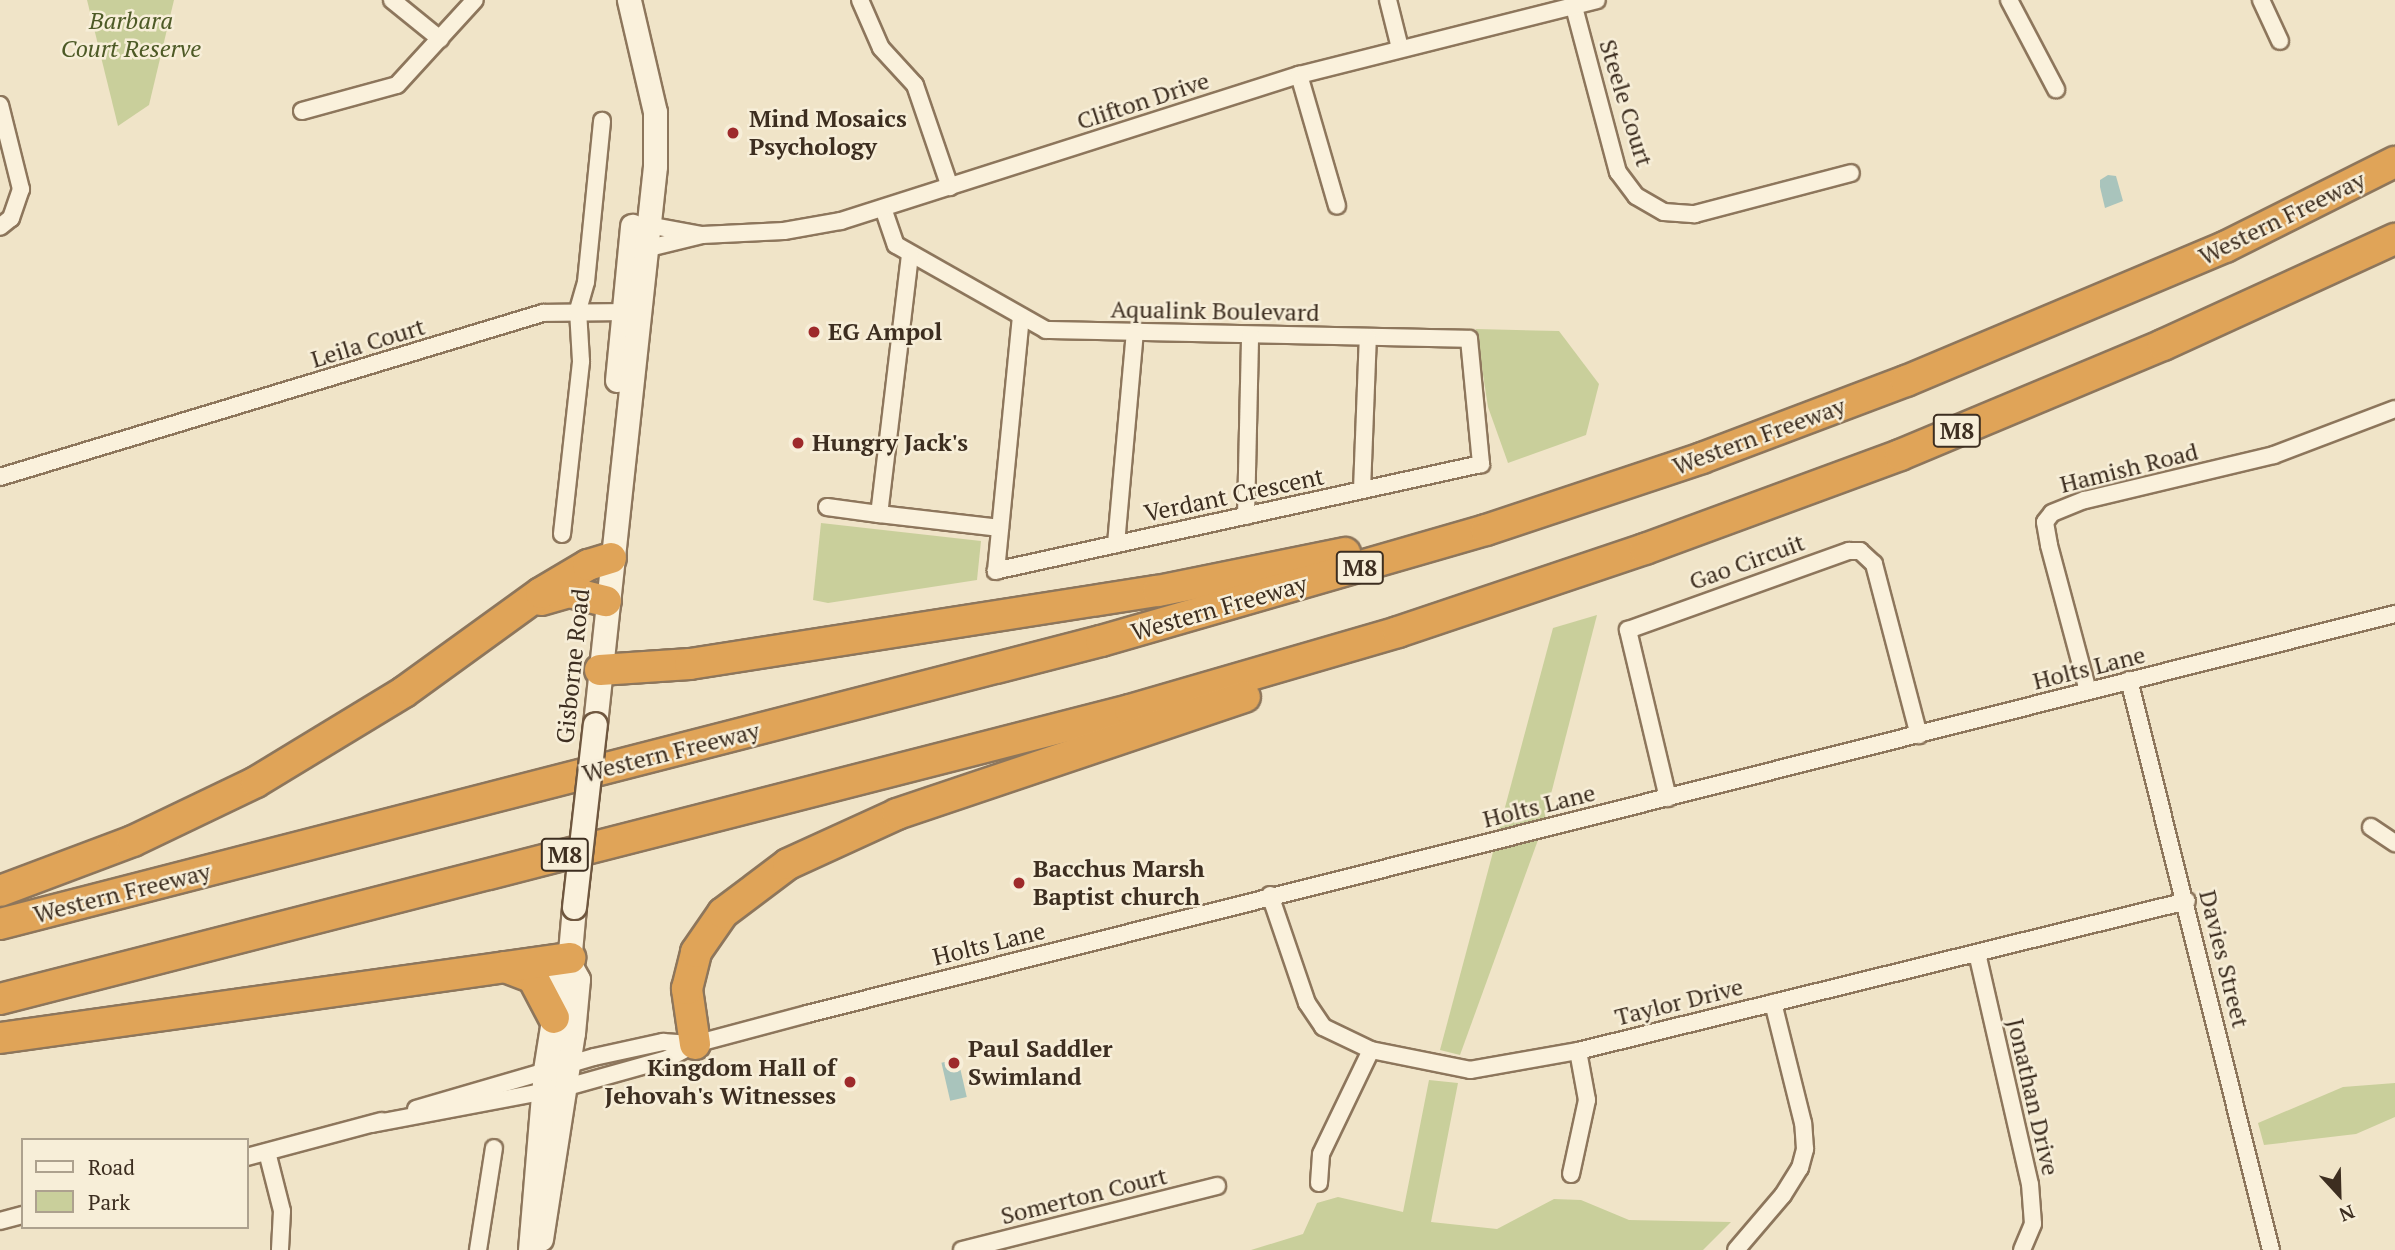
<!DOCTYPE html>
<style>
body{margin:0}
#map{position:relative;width:2395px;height:1250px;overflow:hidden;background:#f0e4c8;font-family:"PT Serif",serif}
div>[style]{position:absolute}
.green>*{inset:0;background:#c9cf9b}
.water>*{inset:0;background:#a9c4bc;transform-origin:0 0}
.roads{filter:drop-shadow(2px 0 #8d765c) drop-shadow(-2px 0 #8d765c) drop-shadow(0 2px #8d765c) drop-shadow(0 -2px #8d765c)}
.minor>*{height:16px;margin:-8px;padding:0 8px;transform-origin:8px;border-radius:8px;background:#faf1dc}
.secondary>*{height:23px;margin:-11.5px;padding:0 11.5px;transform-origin:11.5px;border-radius:11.5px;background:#faf1dc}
.motorway>*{height:30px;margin:-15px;padding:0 15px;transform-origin:15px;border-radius:15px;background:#e0a458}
.bridges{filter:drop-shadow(2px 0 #6f573f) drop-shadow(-2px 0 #6f573f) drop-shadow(0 2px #6f573f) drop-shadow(0 -2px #6f573f)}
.secondary-bridge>*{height:23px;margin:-11.5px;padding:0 11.5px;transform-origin:11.5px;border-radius:11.5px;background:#faf1dc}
.dots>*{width:19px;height:19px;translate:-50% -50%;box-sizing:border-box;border:4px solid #f7eed8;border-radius:50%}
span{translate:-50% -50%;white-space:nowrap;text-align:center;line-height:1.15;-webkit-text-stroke:5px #f7eed8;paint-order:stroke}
.shield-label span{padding:2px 5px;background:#f7eed8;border:2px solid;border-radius:5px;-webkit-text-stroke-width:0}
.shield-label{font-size:23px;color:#3d2e20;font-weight:700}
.park-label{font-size:24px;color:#4d5a26;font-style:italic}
.street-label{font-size:24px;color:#3d2e20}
.poi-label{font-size:24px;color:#3d2e20;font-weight:700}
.left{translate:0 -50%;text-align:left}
.right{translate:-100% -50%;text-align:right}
.legend{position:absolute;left:21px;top:1138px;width:228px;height:91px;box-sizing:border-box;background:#f7eed8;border:2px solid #ada18e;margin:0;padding:9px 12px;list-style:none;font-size:21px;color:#3d2e20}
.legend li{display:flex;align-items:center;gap:14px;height:35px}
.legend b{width:35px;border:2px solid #ada18e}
.north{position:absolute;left:2304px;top:1159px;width:70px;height:70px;-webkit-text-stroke:5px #f7eed8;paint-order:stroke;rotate:158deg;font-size:19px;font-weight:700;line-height:28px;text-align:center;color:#3d2e20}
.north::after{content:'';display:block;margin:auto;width:24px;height:32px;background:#3d2e20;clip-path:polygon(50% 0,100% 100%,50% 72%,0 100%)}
</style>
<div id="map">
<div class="green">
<i style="clip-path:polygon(87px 0,174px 0,149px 105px,118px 126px)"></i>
<i style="clip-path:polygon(1476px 329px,1559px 331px,1599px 384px,1586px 435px,1508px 463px,1488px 407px)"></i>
<i style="clip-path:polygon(821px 523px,981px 541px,977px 580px,828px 603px,813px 600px)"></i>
<i style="clip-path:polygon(1597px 615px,1542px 829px,1460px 1055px,1440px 1050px,1553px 628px)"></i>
<i style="clip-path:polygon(1429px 1080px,1458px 1083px,1431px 1222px,1497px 1229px,1554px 1199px,1581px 1200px,1629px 1220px,1731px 1222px,1703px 1250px,1251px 1250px,1303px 1234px,1317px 1203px,1338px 1197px,1403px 1212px)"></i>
<i style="clip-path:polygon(2395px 1083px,2395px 1117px,2356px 1134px,2264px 1145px,2258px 1123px,2343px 1087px)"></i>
</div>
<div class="water">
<i style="clip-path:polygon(2108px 175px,2116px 176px,2123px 201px,2105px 208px,2100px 187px,2100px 180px)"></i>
<i style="left:958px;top:1059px;width:39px;height:17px;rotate:77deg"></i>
</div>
<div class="roads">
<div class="minor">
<i style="left:392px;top:0;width:62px;rotate:39.1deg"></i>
<i style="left:860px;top:0;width:52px;rotate:66.4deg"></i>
<i style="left:881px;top:48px;width:50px;rotate:47.4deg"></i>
<i style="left:915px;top:85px;width:108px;rotate:71.1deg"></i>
<i style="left:1388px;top:0;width:49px;rotate:76deg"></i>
<i style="left:2009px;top:0;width:101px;rotate:62.2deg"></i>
<i style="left:2261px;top:0;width:45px;rotate:65.1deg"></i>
<i style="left:1574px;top:7px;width:171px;rotate:75.1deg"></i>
<i style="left:1618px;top:172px;width:30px;rotate:53deg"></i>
<i style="left:1636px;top:196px;width:32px;rotate:30deg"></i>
<i style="left:1664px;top:212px;width:31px;rotate:4deg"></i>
<i style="left:1695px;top:214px;width:161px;rotate:-14.7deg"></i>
<i style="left:1299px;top:75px;width:136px;rotate:73.8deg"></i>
<i style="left:0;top:105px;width:87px;rotate:76deg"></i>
<i style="left:21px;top:189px;width:31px;rotate:109deg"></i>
<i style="left:11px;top:218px;width:14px;rotate:141deg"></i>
<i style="left:302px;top:111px;width:98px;rotate:-15.3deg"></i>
<i style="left:397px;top:85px;width:115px;rotate:-47.5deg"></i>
<i style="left:883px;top:208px;width:39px;rotate:71deg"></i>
<i style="left:896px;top:245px;width:172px;rotate:29.5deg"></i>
<i style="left:1046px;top:330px;width:423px;rotate:1.2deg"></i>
<i style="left:1469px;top:339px;width:126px;rotate:84.5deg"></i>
<i style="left:1481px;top:464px;width:497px;rotate:167.6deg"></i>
<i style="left:996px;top:571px;width:255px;rotate:-84.4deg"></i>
<i style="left:648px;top:225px;width:55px;rotate:10.5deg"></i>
<i style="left:645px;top:249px;width:59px;rotate:-13.8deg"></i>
<i style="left:702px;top:235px;width:82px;rotate:-2.8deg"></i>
<i style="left:784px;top:231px;width:58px;rotate:-10deg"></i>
<i style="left:841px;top:221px;width:481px;rotate:-17.7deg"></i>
<i style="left:1299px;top:75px;width:307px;rotate:-14.1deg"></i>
<i style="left:910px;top:255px;width:261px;rotate:96.8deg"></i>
<i style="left:879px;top:514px;width:122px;rotate:6.6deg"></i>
<i style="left:0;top:477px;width:567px;rotate:-16.81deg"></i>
<i style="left:543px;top:313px;width:79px;rotate:-0.7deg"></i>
<i style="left:1362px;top:490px;width:153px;rotate:-87.8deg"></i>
<i style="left:827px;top:507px;width:52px;rotate:7.7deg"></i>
<i style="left:1246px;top:516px;width:181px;rotate:-88.7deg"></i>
<i style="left:562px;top:534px;width:174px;rotate:-83.7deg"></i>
<i style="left:581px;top:361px;width:51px;rotate:-93.4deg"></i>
<i style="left:578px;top:310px;width:29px;rotate:-74deg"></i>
<i style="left:586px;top:282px;width:162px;rotate:-84.3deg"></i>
<i style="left:1116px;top:544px;width:213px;rotate:-84.9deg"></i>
<i style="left:2129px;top:680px;width:587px;rotate:76.01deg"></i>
<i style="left:2088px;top:691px;width:151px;rotate:-105deg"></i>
<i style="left:2049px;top:545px;width:23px;rotate:-100deg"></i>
<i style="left:2045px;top:522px;width:11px;rotate:-52deg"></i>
<i style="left:2052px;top:513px;width:35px;rotate:-22deg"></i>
<i style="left:2085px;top:500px;width:194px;rotate:-13.4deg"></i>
<i style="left:2274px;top:455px;width:129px;rotate:-20.8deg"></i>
<i style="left:1668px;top:798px;width:173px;rotate:-103.4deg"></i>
<i style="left:1628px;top:630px;width:235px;rotate:-19.7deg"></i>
<i style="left:1849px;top:551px;width:11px"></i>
<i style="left:1860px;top:551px;width:19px;rotate:43deg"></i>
<i style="left:1874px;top:564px;width:177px;rotate:75.3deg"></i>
<i style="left:2371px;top:827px;width:29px;rotate:34deg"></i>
<i style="left:1270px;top:895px;width:114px;rotate:71.1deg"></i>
<i style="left:1307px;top:1003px;width:29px;rotate:56deg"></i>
<i style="left:1323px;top:1027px;width:53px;rotate:25.6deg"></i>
<i style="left:1371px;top:1050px;width:101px;rotate:11.4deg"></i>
<i style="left:1470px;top:1070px;width:110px;rotate:-10deg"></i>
<i style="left:1578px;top:1051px;width:627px;rotate:-13.84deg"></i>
<i style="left:1977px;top:953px;width:237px;rotate:77.1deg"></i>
<i style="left:2030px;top:1184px;width:40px;rotate:85.7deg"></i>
<i style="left:2033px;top:1224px;width:28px;rotate:113deg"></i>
<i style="left:416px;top:1109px;width:185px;rotate:-16.3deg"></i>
<i style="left:594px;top:1057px;width:71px;rotate:-12.3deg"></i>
<i style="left:663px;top:1042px;width:32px;rotate:4deg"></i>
<i style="left:372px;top:1124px;width:198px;rotate:-10.7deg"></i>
<i style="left:567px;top:1087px;width:104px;rotate:-15.6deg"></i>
<i style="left:667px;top:1059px;width:32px;rotate:-28deg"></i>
<i style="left:695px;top:1044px;width:116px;rotate:-15deg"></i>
<i style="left:807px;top:1014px;width:1638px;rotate:-14.14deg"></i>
<i style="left:267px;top:1152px;width:61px;rotate:75.7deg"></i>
<i style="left:282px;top:1211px;width:39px;rotate:93deg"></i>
<i style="left:247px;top:1157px;width:139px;rotate:-15deg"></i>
<i style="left:1571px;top:1174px;width:76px;rotate:-77.8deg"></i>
<i style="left:1587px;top:1100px;width:50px;rotate:-100.4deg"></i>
<i style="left:1319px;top:1183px;width:29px;rotate:-86deg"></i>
<i style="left:1321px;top:1154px;width:115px;rotate:-64.3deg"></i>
<i style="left:0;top:1221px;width:24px;rotate:-15deg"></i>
<i style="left:478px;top:1250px;width:103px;rotate:-81.1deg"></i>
<i style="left:962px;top:1250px;width:263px;rotate:-14.1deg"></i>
<i style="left:1736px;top:1250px;width:72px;rotate:-49.5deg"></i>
<i style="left:1783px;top:1195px;width:32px;rotate:-58deg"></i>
<i style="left:1800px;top:1168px;width:20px;rotate:-75deg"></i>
<i style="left:1805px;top:1149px;width:26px;rotate:-94deg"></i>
<i style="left:1803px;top:1123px;width:124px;rotate:-104deg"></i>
</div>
<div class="secondary">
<i style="left:617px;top:380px;width:155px;rotate:-84.4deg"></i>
<i style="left:595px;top:724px;width:561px;rotate:-83.86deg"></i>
<i style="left:655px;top:166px;width:54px;rotate:-90deg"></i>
<i style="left:655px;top:112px;width:115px;rotate:-103.1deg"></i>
<i style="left:541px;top:1239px;width:208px;rotate:-81.2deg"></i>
<i style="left:573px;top:1033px;width:54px;rotate:-84.7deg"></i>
<i style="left:578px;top:979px;width:18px;rotate:-119deg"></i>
<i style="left:530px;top:1250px;width:181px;rotate:-85.2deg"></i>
<i style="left:545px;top:1070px;width:95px;rotate:-80.9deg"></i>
<i style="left:560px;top:976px;width:16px;rotate:-55deg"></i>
<i style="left:569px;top:963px;width:56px;rotate:-84.9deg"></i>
</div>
<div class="motorway">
<i style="left:541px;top:600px;width:29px;rotate:-16deg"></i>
<i style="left:569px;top:592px;width:38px;rotate:14deg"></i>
<i style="left:600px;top:670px;width:90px;rotate:-3.8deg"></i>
<i style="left:690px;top:664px;width:474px;rotate:-8.9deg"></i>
<i style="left:1158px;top:591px;width:191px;rotate:-11.5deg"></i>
<i style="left:0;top:891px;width:142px;rotate:-20.6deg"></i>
<i style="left:133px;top:841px;width:136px;rotate:-25.6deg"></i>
<i style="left:256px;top:782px;width:173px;rotate:-31.3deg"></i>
<i style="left:404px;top:692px;width:169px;rotate:-35.9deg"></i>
<i style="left:541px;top:593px;width:55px;rotate:-30.8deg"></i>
<i style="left:588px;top:565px;width:24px;rotate:-17deg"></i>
<i style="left:0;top:924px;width:1137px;rotate:-14.42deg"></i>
<i style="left:1101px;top:641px;width:401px;rotate:-16.1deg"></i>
<i style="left:1486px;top:530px;width:228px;rotate:-18.4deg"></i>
<i style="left:1702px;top:458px;width:218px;rotate:-20.7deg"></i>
<i style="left:1906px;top:381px;width:346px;rotate:-22.8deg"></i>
<i style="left:2225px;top:247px;width:190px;rotate:-26.6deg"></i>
<i style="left:505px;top:967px;width:30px;rotate:21deg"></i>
<i style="left:533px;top:978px;width:45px;rotate:62.3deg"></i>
<i style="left:0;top:999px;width:1166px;rotate:-14.35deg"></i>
<i style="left:1130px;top:710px;width:279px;rotate:-16.2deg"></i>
<i style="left:1398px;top:632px;width:261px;rotate:-18.6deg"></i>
<i style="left:1645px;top:549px;width:272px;rotate:-20.2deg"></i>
<i style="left:1900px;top:455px;width:285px;rotate:-22.7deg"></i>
<i style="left:2163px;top:345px;width:255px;rotate:-24.6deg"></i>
<i style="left:0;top:1038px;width:576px;rotate:-7.99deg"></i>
<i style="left:695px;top:1044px;width:56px;rotate:-98.3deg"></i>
<i style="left:687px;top:989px;width:38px;rotate:-76deg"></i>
<i style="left:696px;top:952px;width:47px;rotate:-55.3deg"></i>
<i style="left:723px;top:913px;width:81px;rotate:-37deg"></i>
<i style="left:788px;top:864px;width:120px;rotate:-24.6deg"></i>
<i style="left:897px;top:814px;width:367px;rotate:-18.6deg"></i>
</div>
</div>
<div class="bridges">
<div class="secondary-bridge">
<i style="left:574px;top:907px;width:184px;rotate:-83.5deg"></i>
</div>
</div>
<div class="dots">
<i style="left:733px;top:133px;background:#9e2a2b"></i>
<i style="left:814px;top:332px;background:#9e2a2b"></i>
<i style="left:798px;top:443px;background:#9e2a2b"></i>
<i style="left:1019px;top:883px;background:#9e2a2b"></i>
<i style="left:954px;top:1063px;background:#9e2a2b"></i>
<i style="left:850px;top:1082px;background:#9e2a2b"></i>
</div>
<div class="shield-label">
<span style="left:1957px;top:431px">M8</span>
<span style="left:1360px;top:568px">M8</span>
<span style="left:565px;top:855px">M8</span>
</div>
<div class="park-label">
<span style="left:131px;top:35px">Barbara<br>Court Reserve</span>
</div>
<div class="street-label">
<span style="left:1143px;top:101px;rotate:-18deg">Clifton Drive</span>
<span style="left:1626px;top:103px;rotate:73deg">Steele Court</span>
<span style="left:2282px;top:218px;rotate:-26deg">Western Freeway</span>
<span style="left:1215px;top:311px;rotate:1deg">Aqualink Boulevard</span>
<span style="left:368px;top:343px;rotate:-17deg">Leila Court</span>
<span style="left:1759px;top:436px;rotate:-20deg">Western Freeway</span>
<span style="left:2129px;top:468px;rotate:-14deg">Hamish Road</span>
<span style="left:1234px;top:495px;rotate:-12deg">Verdant Crescent</span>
<span style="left:1747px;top:562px;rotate:-20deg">Gao Circuit</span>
<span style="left:1219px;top:608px;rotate:-16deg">Western Freeway</span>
<span style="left:573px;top:666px;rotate:-84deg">Gisborne Road</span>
<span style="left:2089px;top:668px;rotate:-14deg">Holts Lane</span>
<span style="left:671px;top:752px;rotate:-14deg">Western Freeway</span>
<span style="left:1539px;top:806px;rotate:-14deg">Holts Lane</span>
<span style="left:122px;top:893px;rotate:-14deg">Western Freeway</span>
<span style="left:989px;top:944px;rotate:-14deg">Holts Lane</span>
<span style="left:2224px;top:959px;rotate:76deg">Davies Street</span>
<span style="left:1679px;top:1002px;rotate:-14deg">Taylor Drive</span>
<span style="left:2033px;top:1097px;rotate:77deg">Jonathan Drive</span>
<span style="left:1084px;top:1196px;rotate:-14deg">Somerton Court</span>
</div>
<div class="poi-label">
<span class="left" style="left:749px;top:133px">Mind Mosaics<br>Psychology</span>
<span class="left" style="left:828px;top:332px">EG Ampol</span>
<span class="left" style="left:812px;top:443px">Hungry Jack's</span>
<span class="left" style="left:1033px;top:883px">Bacchus Marsh<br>Baptist church</span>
<span class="left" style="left:968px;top:1063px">Paul Saddler<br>Swimland</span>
<span class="right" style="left:836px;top:1082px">Kingdom Hall of<br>Jehovah's Witnesses</span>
</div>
<ul class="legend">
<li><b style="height:9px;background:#faf1dc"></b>Road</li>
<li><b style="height:19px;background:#c9cf9b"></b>Park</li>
</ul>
<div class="north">N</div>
</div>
